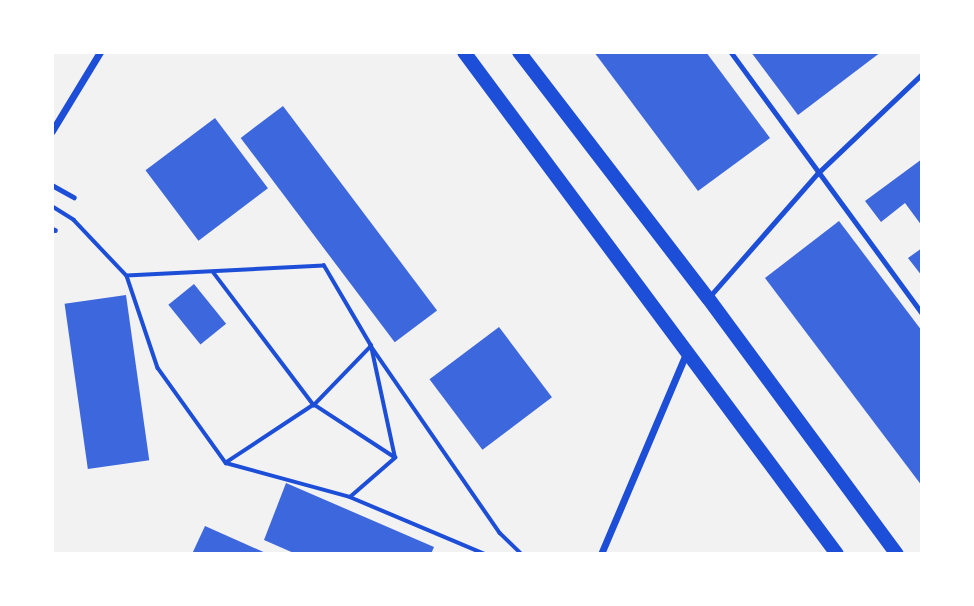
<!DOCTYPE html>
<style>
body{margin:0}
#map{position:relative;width:974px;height:606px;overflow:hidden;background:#f2f2f2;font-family:Rubik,sans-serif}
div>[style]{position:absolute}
.building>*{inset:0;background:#3d67dc;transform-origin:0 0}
.path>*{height:3.5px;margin:-1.75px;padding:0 1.75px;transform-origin:1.75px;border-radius:1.75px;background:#1d4ed8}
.service>*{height:4.5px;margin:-2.25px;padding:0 2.25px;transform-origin:2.25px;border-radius:2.25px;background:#1d4ed8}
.minor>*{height:7px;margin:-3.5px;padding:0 3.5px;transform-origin:3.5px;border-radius:3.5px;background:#1d4ed8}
.primary>*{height:14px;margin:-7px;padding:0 7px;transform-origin:7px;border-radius:7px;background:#1d4ed8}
span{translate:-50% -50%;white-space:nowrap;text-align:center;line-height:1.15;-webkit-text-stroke:6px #fff;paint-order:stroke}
.frame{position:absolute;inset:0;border:54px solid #fff;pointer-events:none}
</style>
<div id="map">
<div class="building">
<i style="clip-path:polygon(594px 52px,706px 52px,770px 138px,698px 191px)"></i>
<i style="clip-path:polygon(751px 52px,881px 52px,798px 115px)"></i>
<i style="left:283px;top:106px;width:256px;height:53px;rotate:53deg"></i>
<i style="left:215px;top:118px;width:88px;height:87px;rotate:53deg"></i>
<i style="clip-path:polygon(922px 159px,922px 226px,905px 203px,881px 222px,865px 201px)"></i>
<i style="clip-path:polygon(839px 221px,922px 331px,922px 486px,765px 278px)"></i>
<i style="clip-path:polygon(922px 248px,922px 276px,908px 258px)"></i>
<i style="left:194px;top:284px;width:51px;height:33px;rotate:51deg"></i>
<i style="left:126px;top:295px;width:167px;height:62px;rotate:82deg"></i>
<i style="left:499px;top:327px;width:88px;height:87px;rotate:53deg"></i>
<i style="clip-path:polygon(286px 483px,434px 547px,431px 554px,296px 554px,264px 540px)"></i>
<i style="clip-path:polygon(205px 526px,268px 554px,192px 554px)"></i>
</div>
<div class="path">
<i style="left:52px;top:206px;width:26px;rotate:32deg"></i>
<i style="left:74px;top:220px;width:77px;rotate:46.6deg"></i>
<i style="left:214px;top:273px;width:166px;rotate:52.9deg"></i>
<i style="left:314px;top:405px;width:82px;rotate:-46deg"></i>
<i style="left:371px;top:346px;width:93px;rotate:-120.4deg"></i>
<i style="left:324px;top:266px;width:197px;rotate:177.1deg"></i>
<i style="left:127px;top:276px;width:97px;rotate:71.4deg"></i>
<i style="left:158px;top:368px;width:117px;rotate:54.4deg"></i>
<i style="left:395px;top:458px;width:97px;rotate:-146.8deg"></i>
<i style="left:314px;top:405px;width:105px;rotate:146.6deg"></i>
<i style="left:226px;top:463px;width:129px;rotate:15.3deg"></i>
<i style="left:350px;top:497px;width:147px;rotate:22.9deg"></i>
<i style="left:395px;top:458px;width:115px;rotate:-102.1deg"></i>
<i style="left:371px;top:346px;width:227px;rotate:55.4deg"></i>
<i style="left:500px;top:533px;width:30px;rotate:44deg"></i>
<i style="left:350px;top:497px;width:60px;rotate:-40.9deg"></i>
</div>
<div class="service">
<i style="left:731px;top:52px;width:323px;rotate:53.8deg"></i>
<i style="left:52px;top:185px;width:25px;rotate:29deg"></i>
<i style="left:52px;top:229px;width:3px;rotate:18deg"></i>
<i style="left:711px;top:295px;width:161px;rotate:-48.8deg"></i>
<i style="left:817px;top:174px;width:145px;rotate:-43.6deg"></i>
</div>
<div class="minor">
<i style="left:52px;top:131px;width:92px;rotate:-58.7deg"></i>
<i style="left:601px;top:554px;width:220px;rotate:-67deg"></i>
</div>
<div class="primary">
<i style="left:464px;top:52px;width:625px;rotate:53.39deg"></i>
<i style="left:519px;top:52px;width:310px;rotate:52.5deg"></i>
<i style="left:708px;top:298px;width:318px;rotate:53.6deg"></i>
</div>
<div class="frame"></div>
</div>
